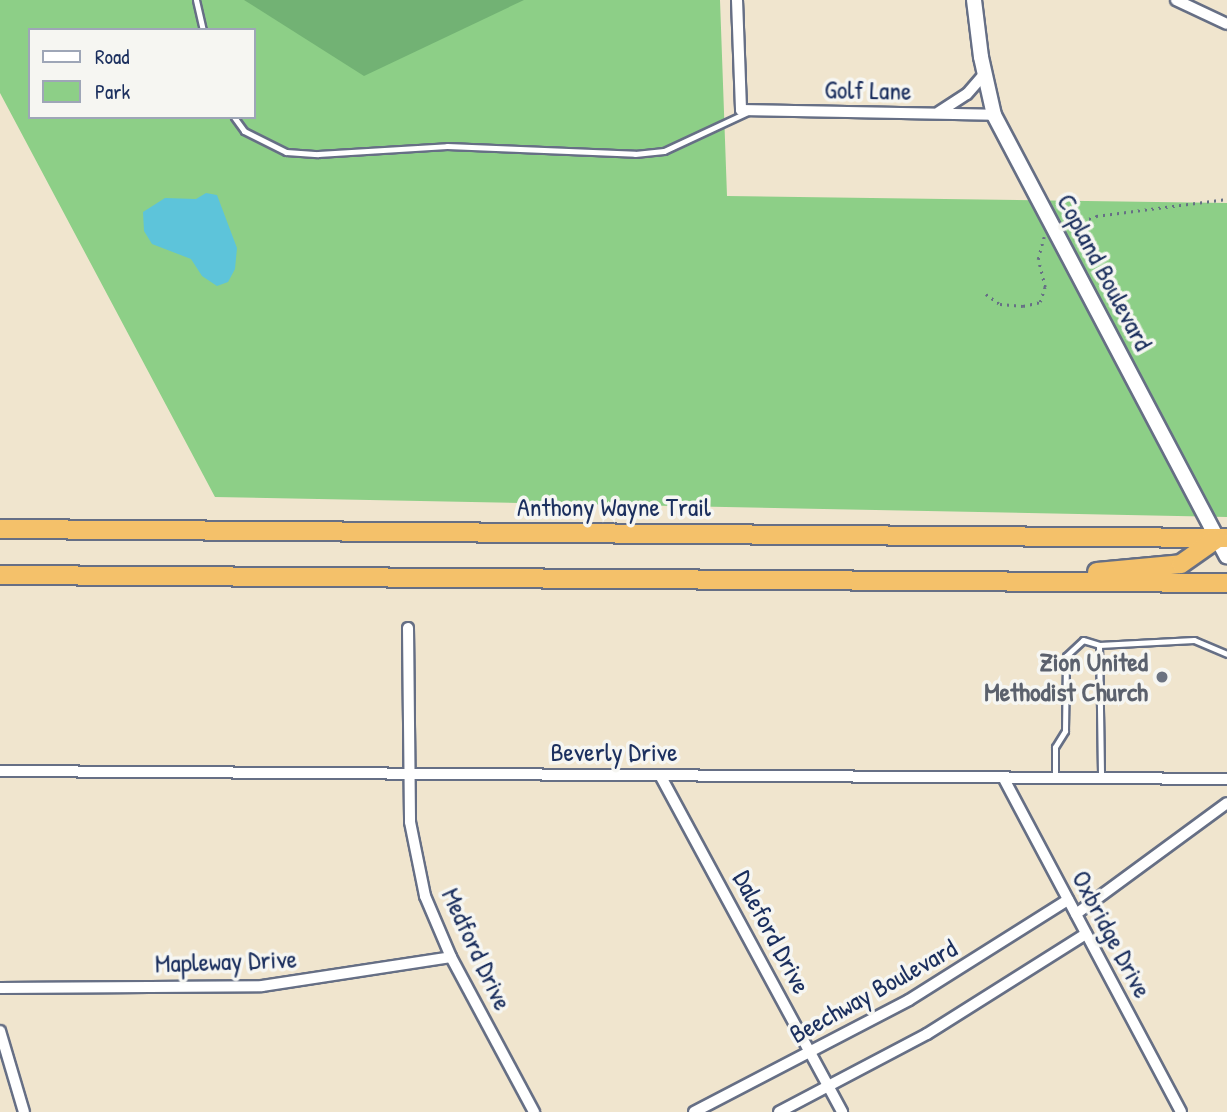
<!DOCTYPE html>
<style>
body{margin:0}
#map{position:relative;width:1227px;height:1112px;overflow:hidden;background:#f0e5ce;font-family:"Patrick Hand",sans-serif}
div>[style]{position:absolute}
.green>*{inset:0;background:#8dcf87}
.forest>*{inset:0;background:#72b274}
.water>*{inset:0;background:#5dc4da}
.path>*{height:2.5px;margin-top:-1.25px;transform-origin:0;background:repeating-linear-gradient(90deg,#666f85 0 2px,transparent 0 7px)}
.roads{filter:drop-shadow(2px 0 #666f85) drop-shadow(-2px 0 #666f85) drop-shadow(0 2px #666f85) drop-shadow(0 -2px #666f85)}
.service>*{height:5px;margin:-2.5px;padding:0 2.5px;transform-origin:2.5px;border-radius:2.5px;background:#fff}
.minor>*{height:10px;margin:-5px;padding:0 5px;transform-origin:5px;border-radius:5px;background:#fff}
.tertiary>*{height:14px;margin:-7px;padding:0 7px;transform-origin:7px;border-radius:7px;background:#fff}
.trunk>*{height:18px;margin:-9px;padding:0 9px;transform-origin:9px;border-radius:9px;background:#f4c16a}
.dots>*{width:19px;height:19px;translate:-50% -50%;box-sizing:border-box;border:4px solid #f6f6f2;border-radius:50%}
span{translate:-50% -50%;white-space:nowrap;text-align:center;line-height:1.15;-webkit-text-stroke:7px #f6f6f2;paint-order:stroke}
.street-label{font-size:26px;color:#1b2f5e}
.worship-label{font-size:26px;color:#5b616d;font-weight:700}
.right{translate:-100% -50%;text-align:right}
.legend{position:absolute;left:28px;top:28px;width:228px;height:91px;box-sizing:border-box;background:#f6f6f2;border:2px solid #9ea6b7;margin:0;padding:9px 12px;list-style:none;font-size:21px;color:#1b2f5e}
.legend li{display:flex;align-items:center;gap:14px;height:35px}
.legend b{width:35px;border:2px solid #9ea6b7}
</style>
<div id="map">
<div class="green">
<i style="clip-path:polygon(evenodd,0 0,720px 0,727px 196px,1227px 203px,1227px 517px,215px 497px,0 93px,0 0,30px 30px,254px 30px,254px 117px,30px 117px,30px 30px)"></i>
</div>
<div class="forest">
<i style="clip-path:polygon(244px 0,524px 0,364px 76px)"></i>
</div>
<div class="water">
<i style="clip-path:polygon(206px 193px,217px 195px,237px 248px,235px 269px,228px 282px,217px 286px,202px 276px,191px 259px,152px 244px,144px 231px,143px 212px,165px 198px,196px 199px)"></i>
</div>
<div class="path">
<i style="left:1069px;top:226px;width:29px;rotate:-20deg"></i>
<i style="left:1096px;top:216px;width:132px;rotate:-7.4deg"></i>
<i style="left:986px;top:294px;width:17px;rotate:36deg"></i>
<i style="left:1000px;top:304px;width:23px;rotate:5deg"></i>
<i style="left:1023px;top:306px;width:17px;rotate:-13deg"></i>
<i style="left:1040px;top:302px;width:16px;rotate:-72deg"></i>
<i style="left:1045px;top:287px;width:29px;rotate:-104deg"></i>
<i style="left:1038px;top:259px;width:23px;rotate:-75deg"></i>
</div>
<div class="roads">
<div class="service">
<i style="left:196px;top:0;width:31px;rotate:77deg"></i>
<i style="left:234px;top:117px;width:17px;rotate:54deg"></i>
<i style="left:244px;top:131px;width:47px;rotate:26.6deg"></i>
<i style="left:286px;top:152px;width:32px;rotate:4deg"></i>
<i style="left:318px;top:154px;width:129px;rotate:-3.5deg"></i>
<i style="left:447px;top:146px;width:188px;rotate:2.4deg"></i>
<i style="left:635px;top:154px;width:29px;rotate:-6deg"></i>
<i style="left:664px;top:151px;width:93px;rotate:-24.9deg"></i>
<i style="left:1099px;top:645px;width:95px;rotate:-3deg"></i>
<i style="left:1194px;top:640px;width:36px;rotate:23deg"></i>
<i style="left:1055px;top:777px;width:30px;rotate:-90deg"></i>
<i style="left:1055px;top:747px;width:19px;rotate:-58deg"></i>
<i style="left:1065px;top:731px;width:75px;rotate:-89.2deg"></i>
<i style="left:1066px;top:656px;width:23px;rotate:-43deg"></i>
<i style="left:1083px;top:640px;width:17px;rotate:17deg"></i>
<i style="left:1099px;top:645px;width:133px;rotate:89.1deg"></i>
</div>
<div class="minor">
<i style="left:737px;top:0;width:110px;rotate:87.9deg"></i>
<i style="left:741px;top:110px;width:253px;rotate:1.1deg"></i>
<i style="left:1176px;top:0;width:56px;rotate:25.2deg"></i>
<i style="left:939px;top:112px;width:33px;rotate:-33deg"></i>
<i style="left:967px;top:94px;width:28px;rotate:-49deg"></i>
<i style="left:408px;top:628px;width:194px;rotate:89.4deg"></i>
<i style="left:410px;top:822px;width:76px;rotate:78.5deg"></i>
<i style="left:425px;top:896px;width:66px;rotate:66.9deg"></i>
<i style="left:451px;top:957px;width:176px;rotate:61.8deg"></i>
<i style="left:0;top:771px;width:1227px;rotate:0.37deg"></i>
<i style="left:660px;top:775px;width:383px;rotate:61.6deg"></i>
<i style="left:1003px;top:777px;width:379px;rotate:62deg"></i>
<i style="left:1076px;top:914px;width:187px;rotate:-36.3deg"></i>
<i style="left:0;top:988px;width:262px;rotate:-0.4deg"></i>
<i style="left:262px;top:986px;width:191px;rotate:-8.7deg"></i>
<i style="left:0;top:1031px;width:84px;rotate:73.5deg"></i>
<i style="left:694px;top:1112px;width:242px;rotate:-27.5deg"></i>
<i style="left:909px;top:1000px;width:188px;rotate:-32.2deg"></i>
<i style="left:779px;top:1112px;width:167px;rotate:-27.8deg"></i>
<i style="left:927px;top:1034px;width:188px;rotate:-32.2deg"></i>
</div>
<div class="tertiary">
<i style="left:974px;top:0;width:57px;rotate:83deg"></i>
<i style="left:981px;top:57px;width:59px;rotate:77.4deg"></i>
<i style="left:994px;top:115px;width:499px;rotate:62.2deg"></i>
</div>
<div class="trunk">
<i style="left:0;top:529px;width:1227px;rotate:0.42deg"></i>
<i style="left:1097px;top:572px;width:84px;rotate:-5.4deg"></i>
<i style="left:1181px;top:564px;width:45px;rotate:-35.1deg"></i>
<i style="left:0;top:575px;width:1227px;rotate:0.37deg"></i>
</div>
</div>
<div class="dots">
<i style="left:1162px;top:677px;background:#6b7280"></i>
</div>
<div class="street-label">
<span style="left:868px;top:90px;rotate:1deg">Golf Lane</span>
<span style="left:1105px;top:272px;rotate:62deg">Copland Boulevard</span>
<span style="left:614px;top:507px">Anthony Wayne Trail</span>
<span style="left:614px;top:752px">Beverly Drive</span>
<span style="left:772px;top:932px;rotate:62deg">Daleford Drive</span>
<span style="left:1112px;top:934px;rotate:62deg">Oxbridge Drive</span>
<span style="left:477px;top:949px;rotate:65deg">Medford Drive</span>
<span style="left:226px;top:961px;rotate:-2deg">Mapleway Drive</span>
<span style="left:873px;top:991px;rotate:-29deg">Beechway Boulevard</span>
</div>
<div class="worship-label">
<span class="right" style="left:1148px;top:677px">Zion United<br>Methodist Church</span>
</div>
<ul class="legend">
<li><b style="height:9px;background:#fff"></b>Road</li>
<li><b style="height:19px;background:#8dcf87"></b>Park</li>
</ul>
</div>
